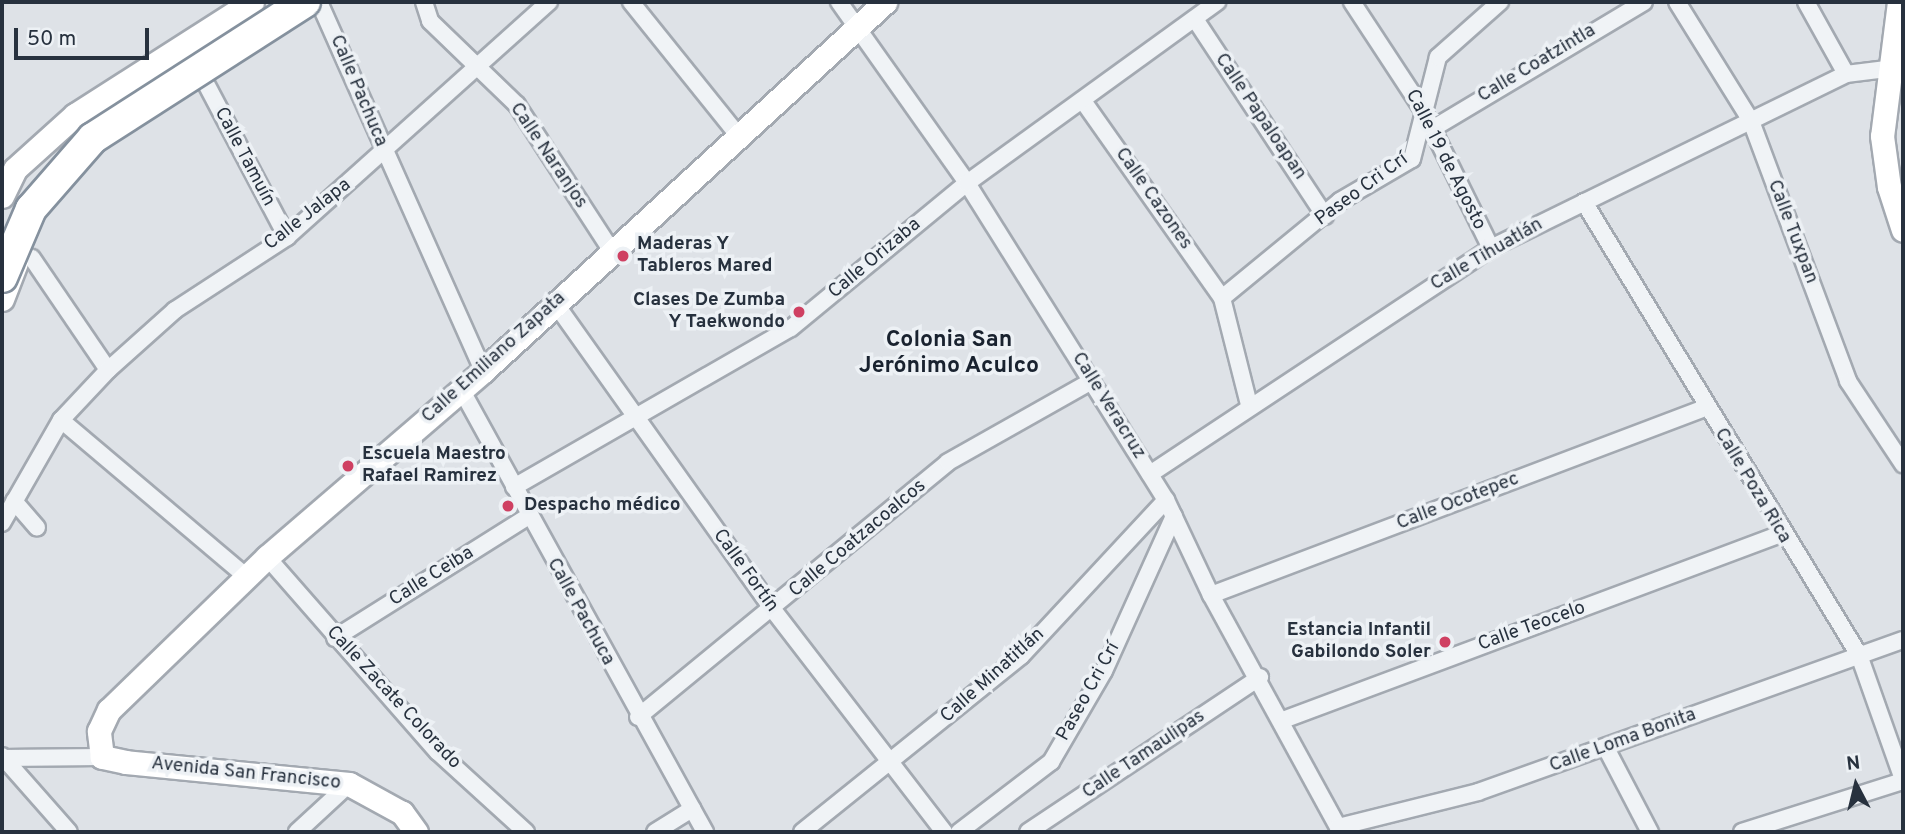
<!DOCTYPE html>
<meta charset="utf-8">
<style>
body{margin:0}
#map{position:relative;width:1905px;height:834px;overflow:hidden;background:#dee2e7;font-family:Overpass,sans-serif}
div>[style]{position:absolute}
.roads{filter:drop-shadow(2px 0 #a3a9b1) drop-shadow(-2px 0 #a3a9b1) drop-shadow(0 2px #a3a9b1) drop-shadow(0 -2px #a3a9b1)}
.street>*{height:16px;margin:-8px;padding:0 8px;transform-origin:8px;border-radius:8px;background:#f0f3f6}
.secondary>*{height:23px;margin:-11.5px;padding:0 11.5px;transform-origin:11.5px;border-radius:11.5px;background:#fff}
.bridges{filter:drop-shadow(2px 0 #85919e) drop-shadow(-2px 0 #85919e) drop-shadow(0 2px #85919e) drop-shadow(0 -2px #85919e)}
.highway-bridge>*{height:30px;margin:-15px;padding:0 15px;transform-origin:15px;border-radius:15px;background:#fff}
.dots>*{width:19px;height:19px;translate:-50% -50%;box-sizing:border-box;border:4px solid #edf1f5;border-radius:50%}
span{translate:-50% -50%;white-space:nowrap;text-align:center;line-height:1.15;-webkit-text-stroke:7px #edf1f5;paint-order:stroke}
.street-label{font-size:19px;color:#27313e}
.poi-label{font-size:19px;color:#27313e;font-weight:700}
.left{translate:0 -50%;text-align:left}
.right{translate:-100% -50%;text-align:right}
.quarter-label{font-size:23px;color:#19222f;font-weight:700}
.frame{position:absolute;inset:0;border:4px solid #27313e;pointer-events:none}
.north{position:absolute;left:1821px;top:750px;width:70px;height:70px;-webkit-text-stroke:5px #edf1f5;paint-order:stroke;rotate:353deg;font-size:19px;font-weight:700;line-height:28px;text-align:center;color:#27313e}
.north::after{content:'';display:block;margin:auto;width:24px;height:32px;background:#27313e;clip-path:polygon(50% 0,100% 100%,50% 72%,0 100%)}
.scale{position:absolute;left:14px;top:28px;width:135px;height:32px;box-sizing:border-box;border:4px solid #27313e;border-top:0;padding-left:9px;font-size:21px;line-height:24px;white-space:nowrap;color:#27313e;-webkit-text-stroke:5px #edf1f5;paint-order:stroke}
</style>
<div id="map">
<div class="roads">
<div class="street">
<i style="left:319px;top:2px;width:404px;rotate:66deg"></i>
<i style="left:424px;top:2px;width:20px;rotate:72deg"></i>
<i style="left:430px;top:21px;width:121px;rotate:44deg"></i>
<i style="left:517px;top:105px;width:176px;rotate:57deg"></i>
<i style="left:631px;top:2px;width:171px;rotate:51.2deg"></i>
<i style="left:839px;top:2px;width:222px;rotate:54.7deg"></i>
<i style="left:967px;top:183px;width:374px;rotate:57.9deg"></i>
<i style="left:1166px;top:500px;width:105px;rotate:64.7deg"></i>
<i style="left:1211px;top:595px;width:270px;rotate:61.3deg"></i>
<i style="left:1352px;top:2px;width:129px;rotate:56.7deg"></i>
<i style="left:1423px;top:110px;width:154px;rotate:63.8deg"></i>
<i style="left:1677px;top:2px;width:140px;rotate:58.1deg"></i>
<i style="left:1751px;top:121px;width:278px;rotate:69.5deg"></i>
<i style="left:1848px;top:381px;width:100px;rotate:56.5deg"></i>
<i style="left:1806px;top:2px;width:82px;rotate:60.9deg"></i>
<i style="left:1195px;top:19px;width:236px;rotate:56.6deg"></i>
<i style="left:202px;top:76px;width:182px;rotate:62.2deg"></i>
<i style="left:1083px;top:101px;width:241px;rotate:54.8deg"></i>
<i style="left:1222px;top:298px;width:110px;rotate:75.8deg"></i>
<i style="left:1432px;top:129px;width:247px;rotate:-30.9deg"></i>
<i style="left:1584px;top:202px;width:530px;rotate:58.74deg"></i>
<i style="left:1859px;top:655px;width:132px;rotate:70.5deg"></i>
<i style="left:32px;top:258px;width:135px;rotate:55.8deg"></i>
<i style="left:1222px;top:298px;width:153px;rotate:-39.4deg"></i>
<i style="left:1340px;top:201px;width:83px;rotate:-30.3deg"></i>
<i style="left:1412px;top:159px;width:105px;rotate:-75.7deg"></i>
<i style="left:1438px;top:57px;width:83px;rotate:-41.6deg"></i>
<i style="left:555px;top:303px;width:378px;rotate:54.6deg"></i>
<i style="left:774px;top:611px;width:279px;rotate:52.4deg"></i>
<i style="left:461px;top:389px;width:506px;rotate:61.15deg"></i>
<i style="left:61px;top:420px;width:243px;rotate:40.2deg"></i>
<i style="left:1150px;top:474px;width:409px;rotate:-33.5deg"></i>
<i style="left:1491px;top:248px;width:395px;rotate:-26.1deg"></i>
<i style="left:1846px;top:74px;width:57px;rotate:-7deg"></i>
<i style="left:514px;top:487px;width:319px;rotate:-29.9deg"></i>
<i style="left:791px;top:328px;width:228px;rotate:-39.5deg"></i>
<i style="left:967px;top:183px;width:309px;rotate:-35.9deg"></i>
<i style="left:14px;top:501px;width:35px;rotate:49deg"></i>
<i style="left:2px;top:523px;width:119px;rotate:-60.2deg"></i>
<i style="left:61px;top:420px;width:69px;rotate:-46.8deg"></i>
<i style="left:108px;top:370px;width:90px;rotate:-41.8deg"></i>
<i style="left:175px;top:310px;width:134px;rotate:-33.1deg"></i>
<i style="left:287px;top:237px;width:352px;rotate:-41.9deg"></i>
<i style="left:267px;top:557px;width:259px;rotate:48.8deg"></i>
<i style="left:438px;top:752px;width:119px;rotate:42.3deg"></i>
<i style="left:1211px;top:595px;width:528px;rotate:-20.73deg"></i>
<i style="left:335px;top:638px;width:229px;rotate:-32.2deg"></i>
<i style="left:638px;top:717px;width:401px;rotate:-39.4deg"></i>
<i style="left:948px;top:462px;width:165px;rotate:-29.4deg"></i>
<i style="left:1283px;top:720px;width:532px;rotate:-20.48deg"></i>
<i style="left:1606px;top:748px;width:95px;rotate:62.4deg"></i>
<i style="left:2px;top:756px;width:101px;rotate:48.6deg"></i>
<i style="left:2px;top:758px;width:100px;rotate:-0.6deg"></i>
<i style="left:1338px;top:827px;width:144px;rotate:-14deg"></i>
<i style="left:1478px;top:792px;width:451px;rotate:-19.7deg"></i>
<i style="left:297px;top:832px;width:71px;rotate:-42.7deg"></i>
<i style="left:655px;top:832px;width:44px;rotate:-31.9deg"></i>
<i style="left:802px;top:832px;width:281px;rotate:-38.8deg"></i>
<i style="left:1021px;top:656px;width:213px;rotate:-47.1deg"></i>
<i style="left:959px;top:832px;width:116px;rotate:-37.3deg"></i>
<i style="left:1051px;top:762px;width:105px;rotate:-59.8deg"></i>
<i style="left:1104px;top:671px;width:170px;rotate:-65.7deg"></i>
<i style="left:1028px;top:832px;width:279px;rotate:-33.7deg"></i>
<i style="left:1742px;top:832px;width:169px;rotate:-17.6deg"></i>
</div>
<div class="secondary">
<i style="left:1899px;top:2px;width:135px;rotate:97.2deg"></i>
<i style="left:1882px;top:136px;width:51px;rotate:82.2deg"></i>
<i style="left:1889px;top:187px;width:45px;rotate:72deg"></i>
<i style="left:2px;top:196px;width:30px;rotate:-64deg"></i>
<i style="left:15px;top:169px;width:81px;rotate:-42deg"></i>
<i style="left:75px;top:115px;width:210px;rotate:-32.6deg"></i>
<i style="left:2px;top:299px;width:39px;rotate:-69deg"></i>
<i style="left:416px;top:832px;width:24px;rotate:-126deg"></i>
<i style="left:402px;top:813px;width:60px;rotate:-151.3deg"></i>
<i style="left:349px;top:784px;width:224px;rotate:-174.4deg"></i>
<i style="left:126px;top:762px;width:25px;rotate:-168deg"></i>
<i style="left:102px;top:757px;width:26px;rotate:-97deg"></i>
<i style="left:99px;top:731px;width:23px;rotate:-65deg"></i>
<i style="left:109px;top:710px;width:220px;rotate:-44.1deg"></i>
<i style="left:267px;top:557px;width:285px;rotate:-40.7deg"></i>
<i style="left:483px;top:371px;width:546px;rotate:-42.55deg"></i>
</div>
</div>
<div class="bridges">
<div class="highway-bridge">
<i style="left:2px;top:277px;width:74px;rotate:-66.9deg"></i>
<i style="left:31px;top:209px;width:94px;rotate:-48.9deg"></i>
<i style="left:93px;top:138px;width:252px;rotate:-32.7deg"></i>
</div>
</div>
<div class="dots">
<i style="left:623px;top:256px;background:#cf4062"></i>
<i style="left:799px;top:312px;background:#cf4062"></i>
<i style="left:348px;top:466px;background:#cf4062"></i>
<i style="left:508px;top:506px;background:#cf4062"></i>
<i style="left:1445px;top:642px;background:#cf4062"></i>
</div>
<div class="street-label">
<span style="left:1537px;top:64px;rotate:-31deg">Calle Coatzintla</span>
<span style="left:358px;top:91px;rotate:67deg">Calle Pachuca</span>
<span style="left:1260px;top:117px;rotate:56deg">Calle Papaloapan</span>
<span style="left:548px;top:156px;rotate:56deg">Calle Naranjos</span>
<span style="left:244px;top:157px;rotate:62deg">Calle Tamuín</span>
<span style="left:1445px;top:160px;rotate:63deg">Calle 19 de Agosto</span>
<span style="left:1362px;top:190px;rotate:-36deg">Paseo Cri Crí</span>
<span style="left:1153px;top:199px;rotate:55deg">Calle Cazones</span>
<span style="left:308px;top:215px;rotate:-38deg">Calle Jalapa</span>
<span style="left:1792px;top:232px;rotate:69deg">Calle Tuxpan</span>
<span style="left:1487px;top:255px;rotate:-30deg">Calle Tihuatlán</span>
<span style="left:875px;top:259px;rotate:-40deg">Calle Orizaba</span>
<span style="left:494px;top:358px;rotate:-42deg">Calle Emiliano Zapata</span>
<span style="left:1108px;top:406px;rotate:58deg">Calle Veracruz</span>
<span style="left:1752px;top:486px;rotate:59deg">Calle Poza Rica</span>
<span style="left:1458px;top:502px;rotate:-21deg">Calle Ocotepec</span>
<span style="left:858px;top:539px;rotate:-40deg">Calle Coatzacoalcos</span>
<span style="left:745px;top:571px;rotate:54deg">Calle Fortín</span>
<span style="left:432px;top:577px;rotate:-32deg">Calle Ceiba</span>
<span style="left:580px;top:612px;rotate:61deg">Calle Pachuca</span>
<span style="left:1532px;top:627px;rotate:-20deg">Calle Teocelo</span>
<span style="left:993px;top:676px;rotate:-42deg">Calle Minatitlán</span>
<span style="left:1089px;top:692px;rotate:-61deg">Paseo Cri Crí</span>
<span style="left:393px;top:698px;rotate:47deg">Calle Zacate Colorado</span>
<span style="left:1623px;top:741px;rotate:-20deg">Calle Loma Bonita</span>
<span style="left:1144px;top:755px;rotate:-34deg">Calle Tamaulipas</span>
<span style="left:246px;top:774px;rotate:6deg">Avenida San Francisco</span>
</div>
<div class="poi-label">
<span class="left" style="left:637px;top:256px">Maderas Y<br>Tableros Mared</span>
<span class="right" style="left:785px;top:312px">Clases De Zumba<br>Y Taekwondo</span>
<span class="left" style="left:362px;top:466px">Escuela Maestro<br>Rafael Ramirez</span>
<span class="left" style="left:524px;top:506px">Despacho médico</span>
<span class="right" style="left:1431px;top:642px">Estancia Infantil<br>Gabilondo Soler</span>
</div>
<div class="quarter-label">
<span style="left:949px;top:354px">Colonia San<br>Jerónimo Aculco</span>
</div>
<div class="frame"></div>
<div class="north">N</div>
<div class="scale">50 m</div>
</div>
